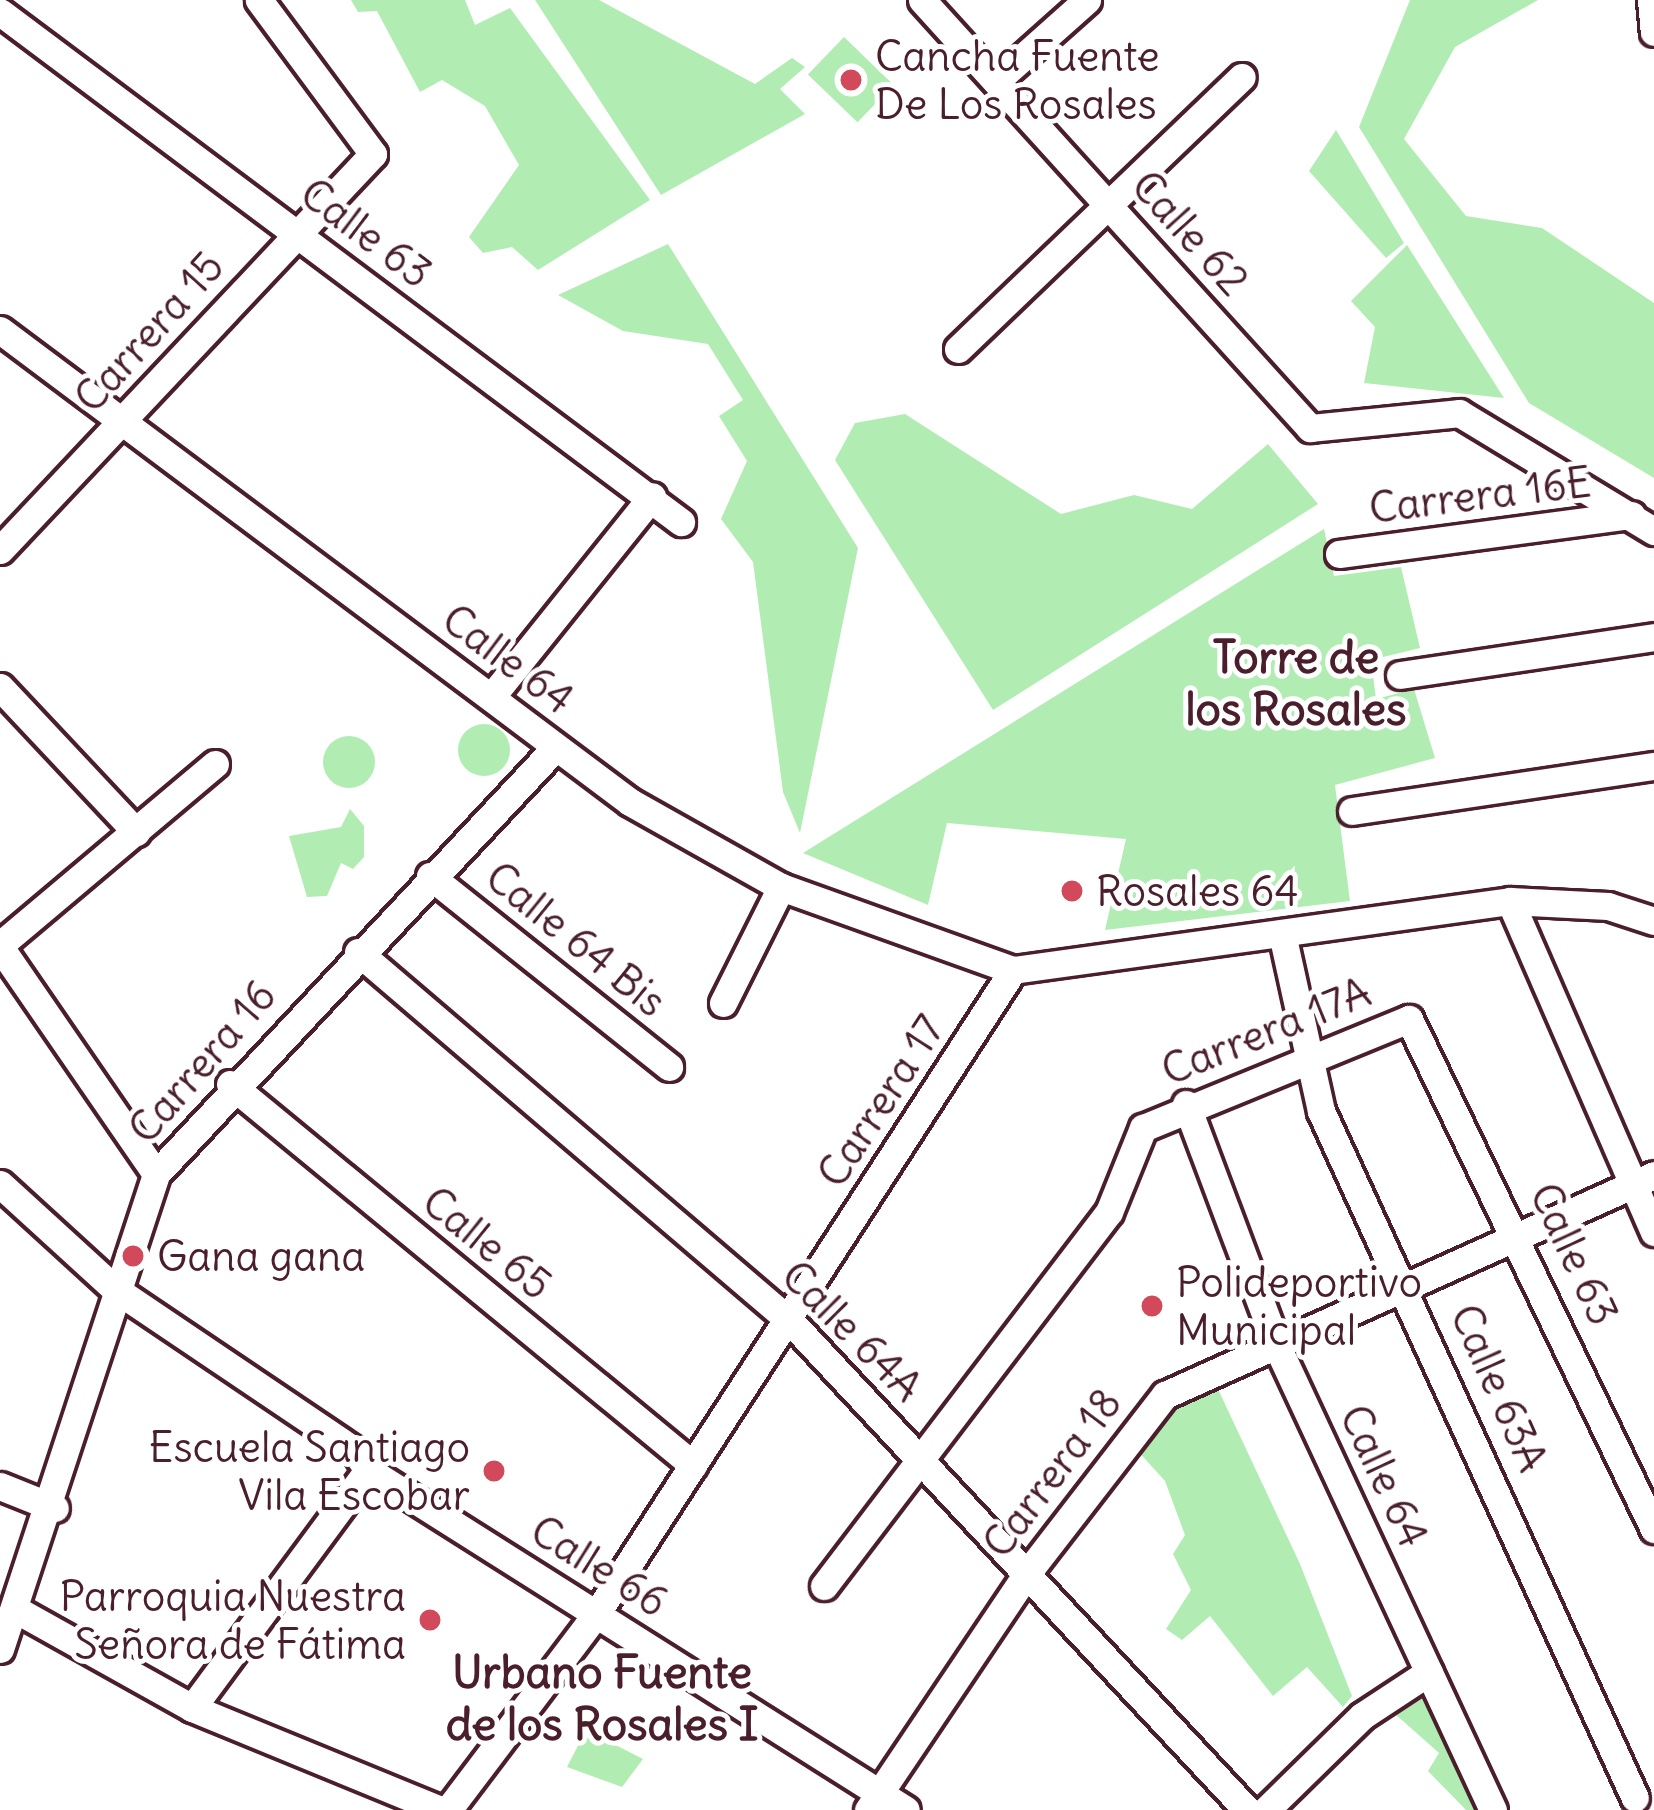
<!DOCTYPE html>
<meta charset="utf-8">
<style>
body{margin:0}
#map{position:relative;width:1654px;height:1810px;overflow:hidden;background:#fff;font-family:Delius,sans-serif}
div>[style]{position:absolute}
.green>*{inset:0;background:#b1edb2;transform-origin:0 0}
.round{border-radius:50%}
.roads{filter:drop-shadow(3px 0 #4a1f2b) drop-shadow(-3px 0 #4a1f2b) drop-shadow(0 3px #4a1f2b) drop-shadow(0 -3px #4a1f2b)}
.street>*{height:27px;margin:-13.5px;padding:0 13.5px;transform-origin:13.5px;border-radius:13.5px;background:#fff}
.dots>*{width:33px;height:33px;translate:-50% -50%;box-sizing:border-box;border:6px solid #fff;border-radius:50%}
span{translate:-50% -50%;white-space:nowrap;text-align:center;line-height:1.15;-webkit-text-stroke:10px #fff;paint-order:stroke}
.poi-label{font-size:42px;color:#4a1f2b}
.left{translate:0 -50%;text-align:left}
.right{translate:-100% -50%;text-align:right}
.street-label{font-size:42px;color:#4a1f2b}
.neighbourhood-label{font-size:45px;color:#4a1f2b;font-weight:700}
</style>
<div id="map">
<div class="green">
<i style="clip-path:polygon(351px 0,465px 0,475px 25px,510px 8px,650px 200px,538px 270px,512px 247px,483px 253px,469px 237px,519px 165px,485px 106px,442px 80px,420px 92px,377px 11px,358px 12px)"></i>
<i style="clip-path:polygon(535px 0,599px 0,755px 84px,792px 58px,805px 67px,780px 89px,805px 114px,661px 195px)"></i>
<i style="clip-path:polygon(1410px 0,1538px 0,1455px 47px,1404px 139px,1466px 216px,1542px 228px,1654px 303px,1654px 478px,1529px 403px,1359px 127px)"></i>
<i style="left:844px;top:37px;width:69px;height:52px;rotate:44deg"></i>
<i style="clip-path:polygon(1336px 130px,1404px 243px,1386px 258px,1309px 171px)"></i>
<i style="clip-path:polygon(668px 244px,858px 548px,800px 833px,783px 792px,753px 562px,721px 519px,747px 461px,719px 416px,743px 400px,708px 344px,623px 331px,558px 295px)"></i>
<i style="clip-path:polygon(1407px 245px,1504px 398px,1364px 383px,1375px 327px,1351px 301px)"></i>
<i style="clip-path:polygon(905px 414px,1061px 514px,1134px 495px,1192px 509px,1268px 444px,1318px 504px,993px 710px,835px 460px,855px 423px)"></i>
<i style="clip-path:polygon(1324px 529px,1334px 576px,1401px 567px,1420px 648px,1371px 660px,1376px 699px,1414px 689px,1435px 758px,1335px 785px,1350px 901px,1105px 930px,1126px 839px,947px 823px,928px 905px,803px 853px)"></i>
<i class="round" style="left:458px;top:724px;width:52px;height:52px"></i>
<i class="round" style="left:323px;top:736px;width:52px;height:52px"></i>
<i style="clip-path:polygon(350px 809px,364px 826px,364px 857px,353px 869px,341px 863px,327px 896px,307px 897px,289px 836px,341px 827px)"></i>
<i style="clip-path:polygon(1217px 1387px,1300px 1564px,1352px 1696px,1343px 1707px,1307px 1667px,1273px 1696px,1210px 1616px,1182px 1640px,1166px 1629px,1191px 1590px,1173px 1554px,1185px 1535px,1165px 1481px,1136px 1449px,1165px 1411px)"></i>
<i style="clip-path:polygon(1429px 1687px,1487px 1810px,1466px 1810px,1428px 1771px,1439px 1753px,1394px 1713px)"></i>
<i style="clip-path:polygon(586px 1730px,643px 1759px,622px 1787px,567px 1767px)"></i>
</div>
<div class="roads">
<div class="street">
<i style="left:922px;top:0;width:578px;rotate:47.81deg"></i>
<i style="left:1310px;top:428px;width:150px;rotate:-5.7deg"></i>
<i style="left:1459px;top:413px;width:228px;rotate:31.2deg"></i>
<i style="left:1651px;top:0;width:32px;rotate:85deg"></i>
<i style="left:0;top:12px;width:851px;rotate:36.83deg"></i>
<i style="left:996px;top:81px;width:122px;rotate:-41.7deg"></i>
<i style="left:0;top:330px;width:787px;rotate:36.84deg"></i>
<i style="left:630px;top:802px;width:173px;rotate:29.4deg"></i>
<i style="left:781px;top:887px;width:246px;rotate:19.7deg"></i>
<i style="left:1013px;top:970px;width:502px;rotate:-7.9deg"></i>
<i style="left:1510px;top:901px;width:98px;rotate:2.9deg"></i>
<i style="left:1608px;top:906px;width:48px;rotate:18.1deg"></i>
<i style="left:958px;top:349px;width:393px;rotate:-43.8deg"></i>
<i style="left:0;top:550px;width:544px;rotate:-46.71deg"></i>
<i style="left:373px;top:154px;width:192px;rotate:-126.5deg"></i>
<i style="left:1339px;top:554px;width:295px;rotate:-7.6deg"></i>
<i style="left:1400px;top:675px;width:257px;rotate:-8.5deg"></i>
<i style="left:0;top:687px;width:199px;rotate:46.8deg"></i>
<i style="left:492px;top:696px;width:256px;rotate:-51.3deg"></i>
<i style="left:1352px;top:811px;width:305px;rotate:-8.5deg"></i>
<i style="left:430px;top:876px;width:306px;rotate:38.6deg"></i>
<i style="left:1510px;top:901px;width:361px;rotate:66.5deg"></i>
<i style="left:1283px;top:938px;width:177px;rotate:77.6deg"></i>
<i style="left:1321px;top:1111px;width:755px;rotate:65.44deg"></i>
<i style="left:0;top:945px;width:281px;rotate:-40.1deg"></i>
<i style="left:0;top:947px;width:275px;rotate:55.5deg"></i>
<i style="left:358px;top:952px;width:570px;rotate:40.51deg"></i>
<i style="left:791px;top:1322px;width:668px;rotate:46.94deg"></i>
<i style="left:723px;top:1003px;width:130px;rotate:-63.4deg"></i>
<i style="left:230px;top:1084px;width:600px;rotate:39.45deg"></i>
<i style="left:1186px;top:1104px;width:256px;rotate:69.4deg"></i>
<i style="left:1276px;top:1344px;width:514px;rotate:65.03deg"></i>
<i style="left:0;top:1184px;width:156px;rotate:42.4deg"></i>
<i style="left:115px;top:1289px;width:290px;rotate:34deg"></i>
<i style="left:355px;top:1451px;width:23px;rotate:56deg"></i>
<i style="left:368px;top:1470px;width:296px;rotate:126.5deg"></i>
<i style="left:368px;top:1470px;width:636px;rotate:32.29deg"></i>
<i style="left:0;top:1486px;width:59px;rotate:21.8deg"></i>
<i style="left:824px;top:1586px;width:470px;rotate:-52.7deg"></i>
<i style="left:1109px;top:1212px;width:91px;rotate:-68deg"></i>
<i style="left:1143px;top:1128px;width:287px;rotate:-22.3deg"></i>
<i style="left:1409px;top:1019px;width:566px;rotate:64.34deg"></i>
<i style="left:15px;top:1609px;width:203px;rotate:29.2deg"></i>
<i style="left:192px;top:1708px;width:269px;rotate:22.3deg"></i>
<i style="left:0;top:1649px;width:500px;rotate:-71.8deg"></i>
<i style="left:156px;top:1174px;width:585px;rotate:-46.87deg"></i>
<i style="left:448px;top:1810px;width:247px;rotate:-52.9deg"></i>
<i style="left:597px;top:1613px;width:766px;rotate:-57.1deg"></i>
<i style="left:868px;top:1810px;width:287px;rotate:-56.1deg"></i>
<i style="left:1028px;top:1572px;width:224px;rotate:-52.3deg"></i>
<i style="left:1165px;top:1395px;width:536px;rotate:-24.22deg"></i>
<i style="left:1266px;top:1810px;width:134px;rotate:-44.4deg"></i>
<i style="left:1362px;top:1716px;width:80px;rotate:-33.3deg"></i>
</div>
</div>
<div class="dots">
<i style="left:851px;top:80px;background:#d1495b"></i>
<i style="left:1072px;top:891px;background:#d1495b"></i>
<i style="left:133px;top:1256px;background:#d1495b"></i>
<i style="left:1152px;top:1306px;background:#d1495b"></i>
<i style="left:494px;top:1471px;background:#d1495b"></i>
<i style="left:430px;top:1620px;background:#d1495b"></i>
</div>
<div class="poi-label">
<span class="left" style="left:875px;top:80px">Cancha Fuente<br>De Los Rosales</span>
<span class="left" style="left:1096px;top:891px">Rosales 64</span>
<span class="left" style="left:157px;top:1256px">Gana gana</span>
<span class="left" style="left:1176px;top:1306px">Polideportivo<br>Municipal</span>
<span class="right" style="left:470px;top:1471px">Escuela Santiago<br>Vila Escobar</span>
<span class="right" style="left:406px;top:1620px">Parroquia Nuestra<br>Señora de Fátima</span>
</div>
<div class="street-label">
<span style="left:366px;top:233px;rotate:37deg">Calle 63</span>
<span style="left:1190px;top:233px;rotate:48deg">Calle 62</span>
<span style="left:149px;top:332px;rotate:-48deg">Carrera 15</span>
<span style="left:1480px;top:495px;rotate:-7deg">Carrera 16E</span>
<span style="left:508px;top:659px;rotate:37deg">Calle 64</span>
<span style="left:576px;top:939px;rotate:39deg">Calle 64 Bis</span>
<span style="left:1266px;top:1031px;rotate:-22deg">Carrera 17A</span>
<span style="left:202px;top:1062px;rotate:-49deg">Carrera 16</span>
<span style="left:881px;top:1101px;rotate:-57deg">Carrera 17</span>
<span style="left:487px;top:1243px;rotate:39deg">Calle 65</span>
<span style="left:1574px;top:1254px;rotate:65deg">Calle 63</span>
<span style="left:852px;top:1331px;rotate:45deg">Calle 64A</span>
<span style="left:1499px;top:1388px;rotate:66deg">Calle 63A</span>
<span style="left:1052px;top:1473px;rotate:-53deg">Carrera 18</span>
<span style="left:1384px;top:1476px;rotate:65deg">Calle 64</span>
<span style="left:599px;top:1566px;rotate:32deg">Calle 66</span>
</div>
<div class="neighbourhood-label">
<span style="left:1296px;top:684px">Torre de<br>los Rosales</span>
<span style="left:602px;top:1699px">Urbano Fuente<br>de los Rosales I</span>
</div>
</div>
